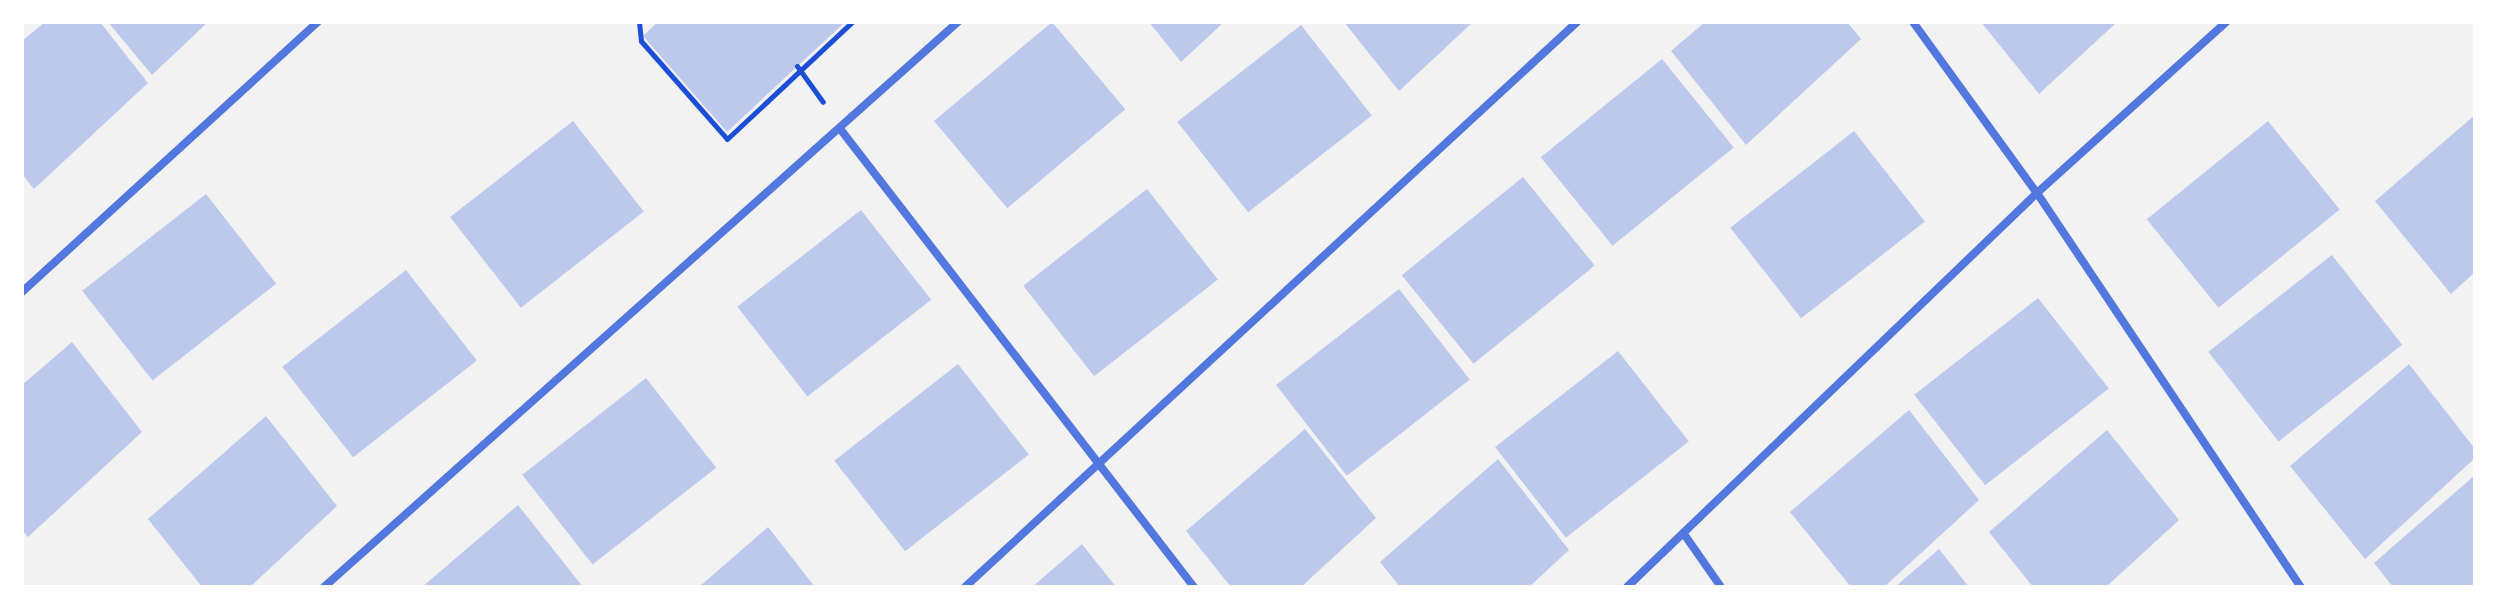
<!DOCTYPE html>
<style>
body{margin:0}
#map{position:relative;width:2497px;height:609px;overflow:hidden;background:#f2f2f2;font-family:"Open Sans",sans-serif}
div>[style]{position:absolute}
.building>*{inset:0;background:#bdc9ec;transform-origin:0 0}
.path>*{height:5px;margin:-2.5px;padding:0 2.5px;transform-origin:2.5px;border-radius:2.5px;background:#1d4ed8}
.minor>*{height:8px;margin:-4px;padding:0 4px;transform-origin:4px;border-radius:4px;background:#5277de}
span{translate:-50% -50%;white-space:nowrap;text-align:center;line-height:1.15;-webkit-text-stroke:6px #fff;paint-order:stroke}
.frame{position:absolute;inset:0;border:24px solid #fff;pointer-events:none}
</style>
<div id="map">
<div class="building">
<i style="clip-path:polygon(45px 22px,100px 22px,148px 83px,34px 189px,22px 174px,22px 41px)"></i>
<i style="clip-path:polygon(108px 22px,208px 22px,152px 75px)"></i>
<i style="clip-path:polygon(658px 22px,845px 22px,727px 132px,643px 36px)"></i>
<i style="left:1052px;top:22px;width:114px;height:154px;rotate:50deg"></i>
<i style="clip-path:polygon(1149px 22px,1224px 22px,1181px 62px)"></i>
<i style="clip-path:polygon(1344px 22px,1473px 22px,1399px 91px)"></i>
<i style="clip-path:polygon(1705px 22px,1847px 22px,1861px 39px,1746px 145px,1671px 51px)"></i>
<i style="clip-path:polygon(1981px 22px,2117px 22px,2039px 94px)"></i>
<i style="left:1301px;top:25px;width:115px;height:157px;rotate:52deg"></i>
<i style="left:1662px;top:59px;width:114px;height:156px;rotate:51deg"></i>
<i style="clip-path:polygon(2475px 115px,2475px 272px,2451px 294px,2375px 201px)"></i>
<i style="left:573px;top:121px;width:115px;height:156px;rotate:52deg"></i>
<i style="left:2268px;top:121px;width:114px;height:156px;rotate:51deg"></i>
<i style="left:1854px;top:131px;width:115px;height:157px;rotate:52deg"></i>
<i style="left:1523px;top:177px;width:114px;height:156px;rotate:51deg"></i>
<i style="left:1147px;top:189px;width:115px;height:157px;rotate:52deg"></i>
<i style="left:206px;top:194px;width:114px;height:157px;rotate:52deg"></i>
<i style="left:861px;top:210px;width:114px;height:157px;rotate:52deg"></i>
<i style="left:2332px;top:255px;width:114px;height:157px;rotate:52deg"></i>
<i style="left:406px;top:270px;width:115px;height:157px;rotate:52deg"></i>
<i style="left:1399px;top:289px;width:115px;height:156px;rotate:52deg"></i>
<i style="left:2038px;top:298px;width:115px;height:157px;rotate:52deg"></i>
<i style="clip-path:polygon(72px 342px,142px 432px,28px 537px,22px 530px,22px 385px)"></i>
<i style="left:1618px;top:351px;width:115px;height:156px;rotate:52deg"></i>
<i style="left:958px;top:364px;width:115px;height:157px;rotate:52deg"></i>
<i style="clip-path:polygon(2409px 364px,2475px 449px,2475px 458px,2365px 559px,2290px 466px)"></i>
<i style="left:646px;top:378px;width:114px;height:157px;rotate:52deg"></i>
<i style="clip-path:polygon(1909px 410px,1979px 500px,1884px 587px,1851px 587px,1790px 512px)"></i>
<i style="clip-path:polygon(266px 416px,337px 506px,250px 587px,202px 587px,148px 519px)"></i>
<i style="clip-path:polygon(1305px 429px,1376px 518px,1301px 587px,1231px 587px,1186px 531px)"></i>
<i style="clip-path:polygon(2107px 430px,2179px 520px,2106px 587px,2033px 587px,1989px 532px)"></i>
<i style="clip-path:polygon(1498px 459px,1569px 550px,1529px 587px,1400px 587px,1380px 562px)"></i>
<i style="clip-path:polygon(2475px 475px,2475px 587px,2393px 587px,2374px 563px)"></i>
<i style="clip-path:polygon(518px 505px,583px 587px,422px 587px)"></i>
<i style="clip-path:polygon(768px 527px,815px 587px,699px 587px)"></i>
<i style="clip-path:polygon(1082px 544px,1116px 587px,1032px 587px)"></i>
<i style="clip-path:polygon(1939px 549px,1969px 587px,1895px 587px)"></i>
</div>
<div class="path">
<i style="left:639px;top:22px;width:19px;rotate:84deg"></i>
<i style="left:641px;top:41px;width:130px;rotate:48.7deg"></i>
<i style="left:727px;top:139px;width:171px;rotate:-43.1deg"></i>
<i style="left:797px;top:66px;width:44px;rotate:54.2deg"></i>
</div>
<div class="minor">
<i style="left:1913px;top:22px;width:211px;rotate:54.1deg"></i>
<i style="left:2037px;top:193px;width:474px;rotate:56.2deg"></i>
<i style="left:841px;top:130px;width:577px;rotate:52.32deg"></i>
<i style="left:22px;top:292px;width:401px;rotate:-42.4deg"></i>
<i style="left:1684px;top:534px;width:65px;rotate:55.1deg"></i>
<i style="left:324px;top:587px;width:849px;rotate:-41.71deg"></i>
<i style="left:965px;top:587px;width:833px;rotate:-42.71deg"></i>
<i style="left:1627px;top:587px;width:569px;rotate:-43.86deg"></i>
<i style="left:2037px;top:193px;width:255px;rotate:-42.1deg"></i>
</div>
<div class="frame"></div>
</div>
